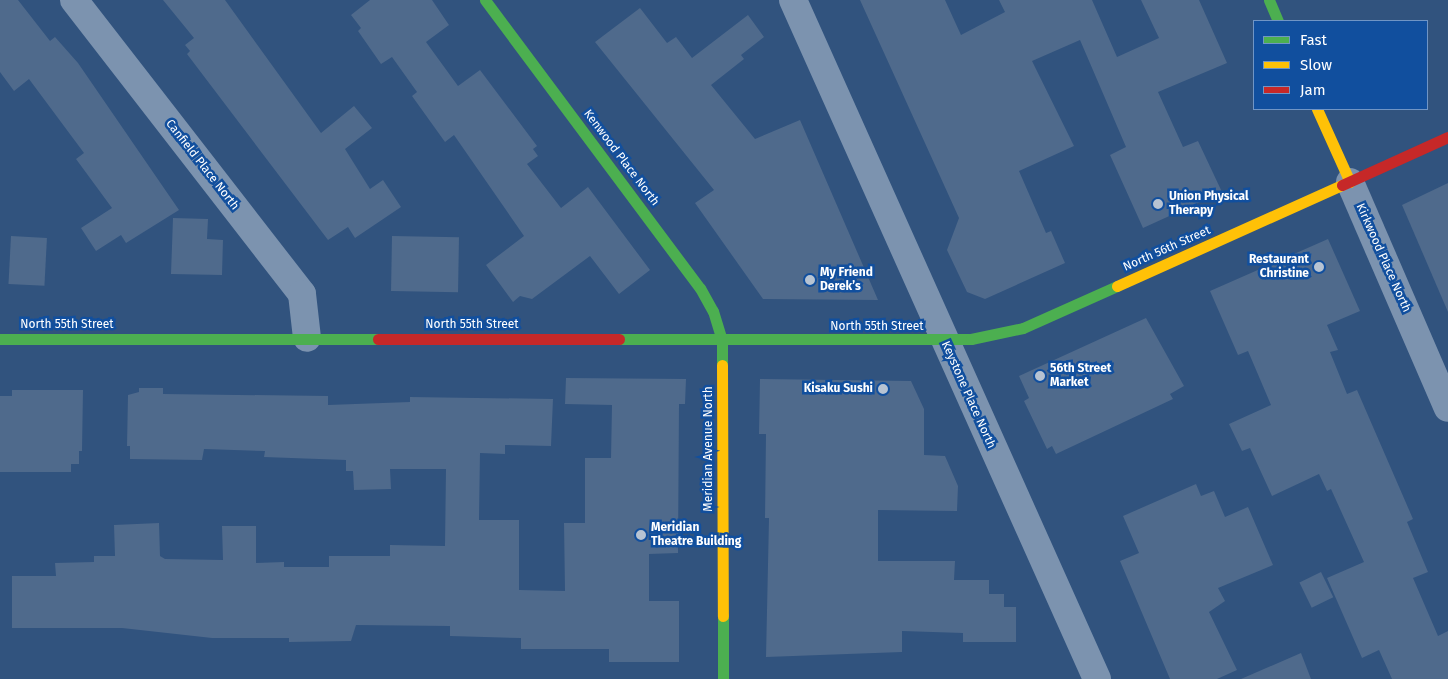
<!DOCTYPE html>
<meta charset="utf-8">
<style>
body{margin:0}
#map{position:relative;width:1448px;height:679px;overflow:hidden;background:#31537e;font-family:"Fira Sans",sans-serif}
div>[style]{position:absolute}
.building>*{inset:0;background:#4f6a8c;transform-origin:0 0}
.street>*{height:28px;margin:-14px;padding:0 14px;transform-origin:14px;border-radius:14px;background:#7c93af}
.fast>*{height:11px;margin:-5.5px;padding:0 5.5px;transform-origin:5.5px;border-radius:5.5px;background:#4caf50}
.slow>*{height:11px;margin:-5.5px;padding:0 5.5px;transform-origin:5.5px;border-radius:5.5px;background:#ffc107}
.jam>*{height:11px;margin:-5.5px;padding:0 5.5px;transform-origin:5.5px;border-radius:5.5px;background:#c62828}
.dots>*{width:14px;height:14px;translate:-50% -50%;box-sizing:border-box;border:2px solid #114f9e;border-radius:50%}
span{translate:-50% -50%;white-space:nowrap;text-align:center;line-height:1.15;-webkit-text-stroke:5px #114f9e;paint-order:stroke}
.street-label{font-size:12px;color:#fff}
.poi-label{font-size:12px;color:#fff;font-weight:700}
.left{translate:0 -50%;text-align:left}
.right{translate:-100% -50%;text-align:right}
.legend{position:absolute;left:1253px;top:20px;width:175px;height:90px;box-sizing:border-box;background:#114f9e;border:1px solid #7095c5;margin:0;padding:6px 9px;list-style:none;font-size:15px;color:#fff}
.legend li{display:flex;align-items:center;gap:10px;height:25px}
.legend b{width:25px;border:1px solid #7095c5}
</style>
<div id="map">
<div class="building">
<i style="clip-path:polygon(0 0,18px 0,50px 41px,55px 37px,78px 63px,179px 210px,126px 243px,121px 235px,96px 251px,81px 228px,112px 208px,76px 159px,84px 153px,29px 79px,14px 91px,0 72px)"></i>
<i style="clip-path:polygon(163px 0,225px 0,321px 133px,354px 106px,372px 128px,345px 149px,370px 189px,383px 180px,401px 207px,355px 238px,348px 227px,328px 240px,187px 54px,190px 51px,185px 45px,194px 38px)"></i>
<i style="clip-path:polygon(370px 0,432px 0,449px 25px,426px 42px,458px 86px,480px 70px,537px 146px,533px 149px,538px 156px,527px 164px,561px 208px,588px 187px,650px 270px,619px 294px,590px 256px,532px 299px,520px 296px,513px 302px,486px 265px,524px 236px,454px 135px,445px 142px,412px 96px,417px 92px,392px 57px,381px 64px,358px 31px,361px 28px,351px 15px)"></i>
<i style="clip-path:polygon(860px 0,945px 0,961px 35px,1005px 12px,999px 0,1092px 0,1117px 57px,1159px 38px,1141px 0,1199px 0,1227px 63px,1158px 92px,1183px 147px,1198px 141px,1222px 192px,1143px 228px,1110px 155px,1126px 147px,1080px 40px,1032px 61px,1074px 146px,1019px 171px,1046px 233px,1051px 231px,1065px 263px,985px 299px,967px 292px,947px 250px,959px 218px)"></i>
<i style="clip-path:polygon(640px 8px,667px 43px,676px 37px,692px 58px,748px 15px,764px 37px,741px 55px,744px 59px,711px 85px,755px 139px,800px 120px,878px 300px,763px 299px,695px 203px,714px 190px,595px 42px)"></i>
<i style="clip-path:polygon(1448px 183px,1448px 312px,1402px 205px)"></i>
<i style="clip-path:polygon(173px 218px,208px 219px,207px 239px,223px 240px,222px 275px,171px 274px)"></i>
<i style="left:11px;top:236px;width:36px;height:48px;rotate:3deg"></i>
<i style="left:392px;top:236px;width:67px;height:55px;rotate:1deg"></i>
<i style="clip-path:polygon(1328px 239px,1360px 311px,1327px 325px,1338px 350px,1330px 352px,1347px 394px,1357px 390px,1413px 519px,1407px 522px,1428px 572px,1413px 578px,1438px 636px,1448px 631px,1448px 679px,1392px 679px,1379px 650px,1362px 658px,1327px 578px,1364px 562px,1331px 489px,1327px 491px,1319px 474px,1272px 496px,1250px 448px,1242px 451px,1229px 424px,1271px 405px,1248px 351px,1238px 355px,1210px 291px)"></i>
<i style="clip-path:polygon(1146px 318px,1184px 386px,1170px 394px,1173px 399px,1056px 454px,1052px 446px,1047px 449px,1024px 401px,1029px 398px,1019px 376px)"></i>
<i style="clip-path:polygon(566px 378px,686px 379px,685px 404px,679px 404px,678px 553px,649px 554px,649px 601px,679px 601px,679px 662px,609px 662px,609px 649px,521px 649px,521px 638px,450px 636px,450px 626px,356px 625px,351px 641px,289px 642px,289px 638px,212px 638px,122px 628px,12px 628px,12px 576px,56px 576px,55px 563px,94px 562px,94px 556px,115px 556px,114px 525px,159px 523px,160px 556px,165px 559px,223px 560px,222px 526px,256px 526px,256px 563px,284px 562px,284px 567px,329px 567px,329px 556px,390px 556px,390px 545px,445px 546px,446px 469px,390px 469px,391px 489px,354px 490px,353px 471px,346px 471px,346px 460px,264px 457px,265px 451px,204px 449px,202px 460px,130px 459px,130px 446px,127px 446px,128px 395px,139px 392px,139px 388px,163px 388px,163px 394px,328px 396px,328px 405px,410px 402px,410px 397px,553px 399px,551px 446px,505px 445px,505px 454px,480px 453px,479px 520px,519px 520px,519px 590px,565px 591px,564px 523px,585px 523px,585px 458px,611px 458px,612px 405px,565px 404px)"></i>
<i style="clip-path:polygon(760px 379px,911px 381px,924px 409px,924px 455px,945px 456px,958px 486px,957px 511px,878px 510px,878px 561px,955px 561px,954px 580px,989px 580px,989px 594px,1004px 594px,1004px 607px,1016px 607px,1016px 642px,963px 642px,963px 633px,902px 631px,902px 652px,766px 657px,769px 518px,765px 518px,766px 434px,759px 434px)"></i>
<i style="clip-path:polygon(12px 390px,83px 390px,82px 451px,79px 451px,79px 464px,71px 464px,71px 472px,0 472px,0 396px,12px 396px)"></i>
<i style="clip-path:polygon(1196px 484px,1201px 496px,1214px 491px,1225px 517px,1248px 507px,1273px 565px,1218px 588px,1225px 601px,1209px 612px,1237px 670px,1217px 679px,1170px 679px,1120px 561px,1139px 553px,1123px 516px)"></i>
<i style="left:1321px;top:572px;width:28px;height:24px;rotate:64deg"></i>
<i style="clip-path:polygon(1301px 653px,1311px 679px,1241px 679px)"></i>
</div>
<div class="street">
<i style="left:74px;top:0;width:372px;rotate:52.2deg"></i>
<i style="left:302px;top:294px;width:44px;rotate:83.5deg"></i>
<i style="left:793px;top:0;width:744px;rotate:65.88deg"></i>
<i style="left:1350px;top:182px;width:246px;rotate:66.6deg"></i>
</div>
<div class="fast">
<i style="left:485px;top:0;width:359px;rotate:53.3deg"></i>
<i style="left:700px;top:288px;width:26px;rotate:61deg"></i>
<i style="left:713px;top:311px;width:30px;rotate:73deg"></i>
<i style="left:722px;top:340px;width:25px;rotate:90deg"></i>
<i style="left:1269px;top:0;width:23px;rotate:67deg"></i>
<i style="left:0;top:339px;width:378px"></i>
<i style="left:619px;top:339px;width:352px"></i>
<i style="left:971px;top:339px;width:53px;rotate:-11.9deg"></i>
<i style="left:1023px;top:328px;width:103px;rotate:-24.1deg"></i>
<i style="left:723px;top:616px;width:63px;rotate:90deg"></i>
</div>
<div class="slow">
<i style="left:1317px;top:109px;width:80px;rotate:65.7deg"></i>
<i style="left:1117px;top:286px;width:247px;rotate:-24.2deg"></i>
<i style="left:722px;top:365px;width:251px;rotate:89.8deg"></i>
</div>
<div class="jam">
<i style="left:1342px;top:185px;width:116px;rotate:-24.4deg"></i>
<i style="left:378px;top:339px;width:241px"></i>
</div>
<div class="dots">
<i style="left:1158px;top:204px;background:#b7c3d2"></i>
<i style="left:1319px;top:267px;background:#b7c3d2"></i>
<i style="left:810px;top:280px;background:#b7c3d2"></i>
<i style="left:1040px;top:376px;background:#b7c3d2"></i>
<i style="left:883px;top:389px;background:#b7c3d2"></i>
<i style="left:641px;top:535px;background:#b7c3d2"></i>
</div>
<div class="street-label">
<span style="left:621px;top:158px;rotate:53deg">Kenwood Place North</span>
<span style="left:202px;top:165px;rotate:52deg">Canfield Place North</span>
<span style="left:1167px;top:249px;rotate:-24deg">North 56th Street</span>
<span style="left:1383px;top:258px;rotate:66deg">Kirkwood Place North</span>
<span style="left:67px;top:325px">North 55th Street</span>
<span style="left:472px;top:325px">North 55th Street</span>
<span style="left:877px;top:327px">North 55th Street</span>
<span style="left:968px;top:395px;rotate:66deg">Keystone Place North</span>
<span style="left:709px;top:449px;rotate:-90deg">Meridian Avenue North</span>
</div>
<div class="poi-label">
<span class="left" style="left:1169px;top:204px">Union Physical<br>Therapy</span>
<span class="right" style="left:1309px;top:267px">Restaurant<br>Christine</span>
<span class="left" style="left:820px;top:280px">My Friend<br>Derek’s</span>
<span class="left" style="left:1050px;top:376px">56th Street<br>Market</span>
<span class="right" style="left:873px;top:389px">Kisaku Sushi</span>
<span class="left" style="left:651px;top:535px">Meridian<br>Theatre Building</span>
</div>
<ul class="legend">
<li><b style="height:6px;background:#4caf50"></b>Fast</li>
<li><b style="height:6px;background:#ffc107"></b>Slow</li>
<li><b style="height:6px;background:#c62828"></b>Jam</li>
</ul>
</div>
